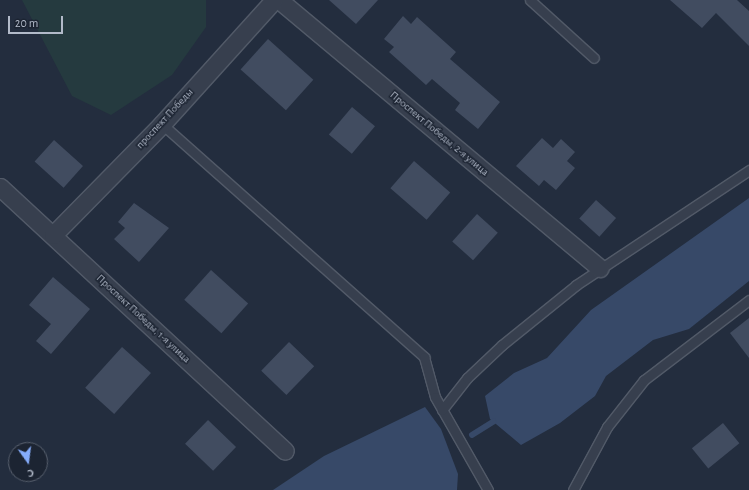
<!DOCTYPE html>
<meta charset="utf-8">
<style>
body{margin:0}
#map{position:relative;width:749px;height:490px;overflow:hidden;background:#232d3e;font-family:"Alegreya Sans",sans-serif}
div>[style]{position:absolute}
.green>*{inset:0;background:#253a3f}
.water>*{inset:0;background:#374968}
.stream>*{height:5.5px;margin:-2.75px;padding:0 2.75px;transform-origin:2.75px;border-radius:2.75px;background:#374968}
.building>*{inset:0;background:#414c60;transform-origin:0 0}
.roads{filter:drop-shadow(1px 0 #525a68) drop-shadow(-1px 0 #525a68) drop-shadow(0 1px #525a68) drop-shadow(0 -1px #525a68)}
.lane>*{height:9px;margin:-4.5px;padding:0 4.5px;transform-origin:4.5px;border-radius:4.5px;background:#373f4e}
.street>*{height:17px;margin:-8.5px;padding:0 8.5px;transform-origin:8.5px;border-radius:8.5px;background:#373f4e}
span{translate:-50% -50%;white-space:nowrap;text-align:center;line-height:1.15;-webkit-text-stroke:3px #1c2432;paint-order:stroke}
.street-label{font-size:11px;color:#b2bac9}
.north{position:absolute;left:8px;top:442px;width:40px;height:40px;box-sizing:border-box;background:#1c2432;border:1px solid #58606e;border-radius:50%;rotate:166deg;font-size:11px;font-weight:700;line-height:16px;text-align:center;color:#b2bac9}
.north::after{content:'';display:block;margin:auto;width:14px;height:18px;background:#85acfb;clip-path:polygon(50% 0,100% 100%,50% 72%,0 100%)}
.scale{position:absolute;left:8px;top:16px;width:55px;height:18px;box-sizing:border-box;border:2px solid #b2bac9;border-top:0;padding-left:5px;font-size:12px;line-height:14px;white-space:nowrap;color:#b2bac9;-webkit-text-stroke:3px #1c2432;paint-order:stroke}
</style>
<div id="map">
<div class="green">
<i style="clip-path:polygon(22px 0,206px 0,206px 27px,172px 75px,111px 115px,72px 96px)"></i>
</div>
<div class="water">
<i style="clip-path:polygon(749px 198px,749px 281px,689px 329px,653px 340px,606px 376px,595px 396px,560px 423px,521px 445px,490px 419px,485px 396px,514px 373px,547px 358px,591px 310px)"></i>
<i style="clip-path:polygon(425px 407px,441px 429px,458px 474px,457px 490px,273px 490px,324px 456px)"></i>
</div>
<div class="stream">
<i style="left:472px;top:435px;width:25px;rotate:-32deg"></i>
</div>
<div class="building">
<i style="clip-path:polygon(329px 0,378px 0,356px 24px)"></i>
<i style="clip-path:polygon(670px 0,737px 0,749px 11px,749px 46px,716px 13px,702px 28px)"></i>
<i style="clip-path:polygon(403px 16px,411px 24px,417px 17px,456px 52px,450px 59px,500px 102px,478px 129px,455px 110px,460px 103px,432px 79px,426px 85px,389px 52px,394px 47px,384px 39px)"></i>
<i style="left:268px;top:39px;width:61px;height:41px;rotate:42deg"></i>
<i style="left:352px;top:107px;width:30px;height:36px;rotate:40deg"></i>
<i style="clip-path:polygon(542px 138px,553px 148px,561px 139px,575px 152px,567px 161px,575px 168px,556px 190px,544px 180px,539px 186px,516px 166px)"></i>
<i style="left:54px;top:140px;width:39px;height:29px;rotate:42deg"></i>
<i style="left:414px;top:161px;width:48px;height:36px;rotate:41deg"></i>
<i style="left:596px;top:200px;width:27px;height:25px;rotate:42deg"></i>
<i style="clip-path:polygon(134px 203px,169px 228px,139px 262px,114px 239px,125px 228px,118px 222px)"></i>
<i style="left:477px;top:214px;width:28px;height:37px;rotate:42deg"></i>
<i style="left:211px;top:270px;width:50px;height:40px;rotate:42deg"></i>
<i style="clip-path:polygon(53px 277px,90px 309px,51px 354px,36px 341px,51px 324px,29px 305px)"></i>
<i style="clip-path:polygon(749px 318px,749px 358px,730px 333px)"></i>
<i style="left:289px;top:342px;width:35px;height:40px;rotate:44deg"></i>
<i style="left:122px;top:347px;width:39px;height:55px;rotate:42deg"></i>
<i style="left:208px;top:420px;width:39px;height:33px;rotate:44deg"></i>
<i style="left:723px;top:423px;width:26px;height:40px;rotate:51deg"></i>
</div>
<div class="roads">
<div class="lane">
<i style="left:530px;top:0;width:86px;rotate:42.2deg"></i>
<i style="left:162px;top:124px;width:351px;rotate:41.6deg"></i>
<i style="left:424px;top:357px;width:41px;rotate:74.6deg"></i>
<i style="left:435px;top:397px;width:107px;rotate:60.3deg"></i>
<i style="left:442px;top:410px;width:41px;rotate:-52deg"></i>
<i style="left:467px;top:378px;width:48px;rotate:-43.3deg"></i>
<i style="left:502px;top:345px;width:95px;rotate:-39deg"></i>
<i style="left:576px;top:285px;width:208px;rotate:-33.6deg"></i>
<i style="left:573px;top:490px;width:72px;rotate:-61.6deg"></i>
<i style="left:607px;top:427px;width:60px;rotate:-51.8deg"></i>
<i style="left:644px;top:380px;width:132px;rotate:-37.3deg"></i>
</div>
<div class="street">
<i style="left:279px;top:0;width:418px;rotate:39.9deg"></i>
<i style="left:0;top:187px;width:388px;rotate:42.8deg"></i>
<i style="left:53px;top:235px;width:156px;rotate:-45.5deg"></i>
<i style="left:162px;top:124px;width:167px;rotate:-47.9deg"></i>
</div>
</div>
<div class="street-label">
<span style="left:165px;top:119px;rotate:-47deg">проспект Победы</span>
<span style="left:439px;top:134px;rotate:40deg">Проспект Победы, 2-я улица</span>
<span style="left:143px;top:319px;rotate:43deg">Проспект Победы, 1-я улица</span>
</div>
<div class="north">С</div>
<div class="scale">20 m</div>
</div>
